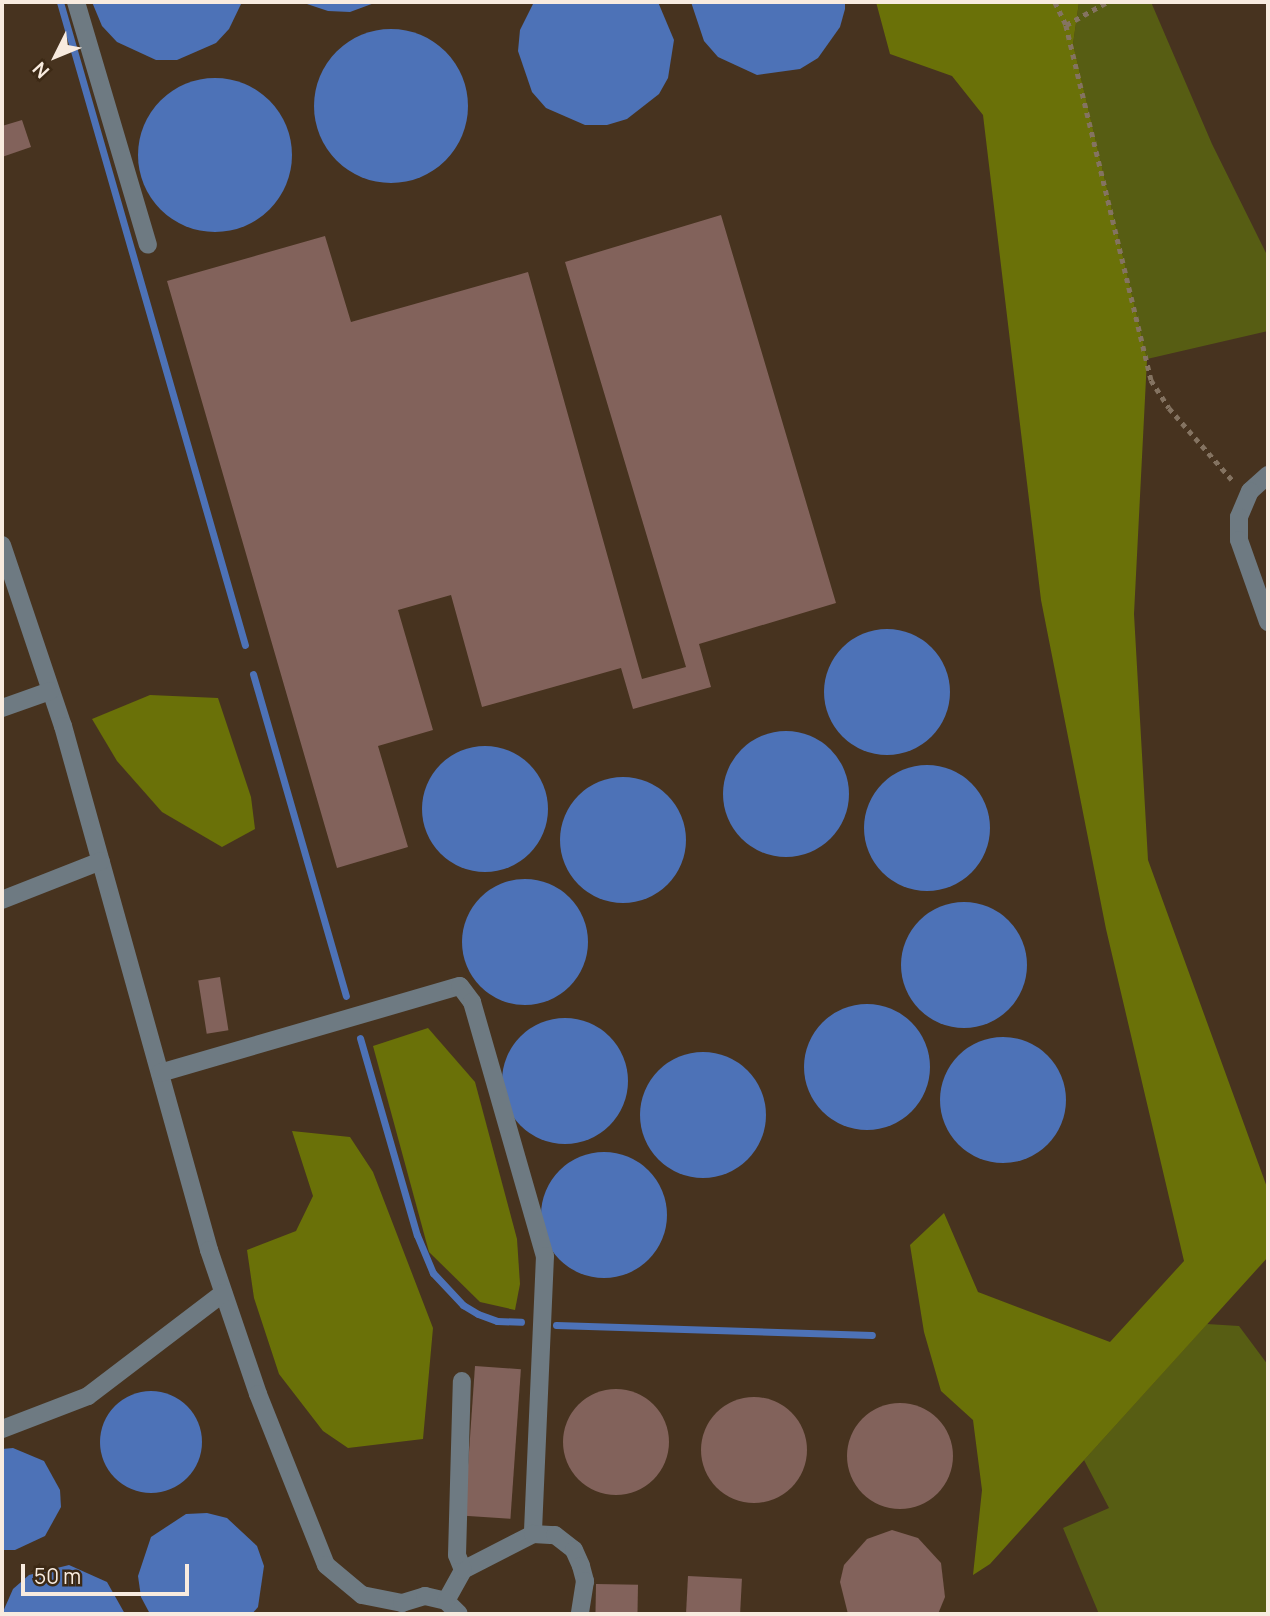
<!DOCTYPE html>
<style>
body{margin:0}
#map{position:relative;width:1270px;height:1616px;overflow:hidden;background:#47331f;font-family:Manrope,sans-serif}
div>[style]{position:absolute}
.green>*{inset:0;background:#575d13}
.forest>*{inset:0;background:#6a7108}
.water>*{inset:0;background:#4d72b7}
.round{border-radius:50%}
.stream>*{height:7px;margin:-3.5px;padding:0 3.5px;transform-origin:3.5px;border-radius:3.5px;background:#4d72b7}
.building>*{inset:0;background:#82625b;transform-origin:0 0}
.path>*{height:4.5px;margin-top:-2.25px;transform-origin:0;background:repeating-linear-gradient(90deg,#847361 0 5px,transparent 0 10px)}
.minor>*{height:18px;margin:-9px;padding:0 9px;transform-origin:9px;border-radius:9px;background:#6e7a82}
span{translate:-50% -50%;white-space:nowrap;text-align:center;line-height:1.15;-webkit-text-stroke:5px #3c2915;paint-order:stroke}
.frame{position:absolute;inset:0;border:4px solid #f8ebdf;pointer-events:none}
.north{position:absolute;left:21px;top:21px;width:70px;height:70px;-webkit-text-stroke:5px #3c2915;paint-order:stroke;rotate:227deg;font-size:19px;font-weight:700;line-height:28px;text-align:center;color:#f8ebdf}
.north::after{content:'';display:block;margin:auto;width:24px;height:32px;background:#f8ebdf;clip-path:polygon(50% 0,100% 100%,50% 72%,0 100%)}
.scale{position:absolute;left:21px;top:1564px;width:168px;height:32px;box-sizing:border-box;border:4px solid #f8ebdf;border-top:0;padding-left:9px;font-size:21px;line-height:24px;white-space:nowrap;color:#f8ebdf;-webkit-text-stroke:5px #3c2915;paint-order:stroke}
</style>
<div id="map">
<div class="green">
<i style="clip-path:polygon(1079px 2px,1151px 2px,1212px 144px,1268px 257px,1268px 331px,1147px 359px,1073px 44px)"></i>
<i style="clip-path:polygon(1207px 1324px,1239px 1326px,1268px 1365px,1268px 1614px,1099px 1614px,1063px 1528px,1109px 1508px,1084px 1460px)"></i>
</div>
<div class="forest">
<i style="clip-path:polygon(876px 2px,1079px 2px,1073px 44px,1147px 359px,1134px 614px,1148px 860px,1268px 1190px,1268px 1257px,990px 1564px,973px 1575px,982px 1490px,973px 1420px,941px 1391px,924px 1332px,910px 1245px,944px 1213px,978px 1292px,1110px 1342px,1184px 1261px,1106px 929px,1041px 600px,983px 115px,952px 76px,890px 54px)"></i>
<i style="clip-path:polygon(150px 695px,218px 698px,251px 797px,255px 829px,222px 847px,162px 812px,117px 761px,92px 719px)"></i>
<i style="clip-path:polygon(428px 1028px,475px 1082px,517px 1239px,520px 1284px,515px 1310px,480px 1302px,429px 1252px,373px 1046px)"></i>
<i style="clip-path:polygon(292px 1131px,350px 1137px,373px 1172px,433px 1328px,423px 1439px,348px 1448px,323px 1431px,279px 1374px,254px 1298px,247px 1250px,296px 1231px,313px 1196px)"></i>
</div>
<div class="water">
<i style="clip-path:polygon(92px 2px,242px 2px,229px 29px,216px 43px,177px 60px,156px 60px,117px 42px,102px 26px)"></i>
<i style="clip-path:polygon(301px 2px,377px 2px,350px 12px,328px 11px)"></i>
<i style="clip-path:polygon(534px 2px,658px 2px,674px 40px,668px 78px,659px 94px,627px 119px,607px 125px,585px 125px,546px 108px,532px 92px,518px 51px,520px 30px)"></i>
<i style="clip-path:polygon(691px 2px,845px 2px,845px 9px,840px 27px,818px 58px,800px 69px,757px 75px,718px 57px,704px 41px)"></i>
<i class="round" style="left:314px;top:29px;width:154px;height:154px"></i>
<i class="round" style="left:138px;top:78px;width:154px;height:154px"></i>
<i class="round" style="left:824px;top:629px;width:126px;height:126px"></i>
<i class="round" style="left:723px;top:731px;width:126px;height:126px"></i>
<i class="round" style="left:422px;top:746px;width:126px;height:126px"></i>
<i class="round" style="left:864px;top:765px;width:126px;height:126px"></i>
<i class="round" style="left:560px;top:777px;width:126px;height:126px"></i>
<i class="round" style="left:462px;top:879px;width:126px;height:126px"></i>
<i class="round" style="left:901px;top:902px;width:126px;height:126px"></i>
<i class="round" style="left:804px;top:1004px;width:126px;height:126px"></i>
<i class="round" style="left:502px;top:1018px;width:126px;height:126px"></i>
<i class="round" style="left:940px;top:1037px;width:126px;height:126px"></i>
<i class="round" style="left:640px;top:1052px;width:126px;height:126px"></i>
<i class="round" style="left:541px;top:1152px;width:126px;height:126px"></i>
<i class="round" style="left:100px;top:1391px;width:102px;height:102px"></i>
<i style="clip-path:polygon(13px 1448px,44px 1461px,60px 1490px,61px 1507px,45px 1536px,15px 1550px,2px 1550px,2px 1449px)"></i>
<i style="clip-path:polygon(207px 1513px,227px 1518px,257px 1546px,264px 1566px,258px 1607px,252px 1614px,150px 1614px,141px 1597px,138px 1576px,151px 1537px,186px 1514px)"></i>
<i style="clip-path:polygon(69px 1565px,107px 1582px,125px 1614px,2px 1614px,13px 1589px,29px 1575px)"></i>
</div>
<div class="stream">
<i style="left:60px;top:2px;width:669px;rotate:73.95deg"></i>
<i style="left:253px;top:674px;width:335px;rotate:73.9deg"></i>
<i style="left:360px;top:1038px;width:205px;rotate:73.9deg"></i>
<i style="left:417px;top:1235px;width:41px;rotate:67.2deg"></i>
<i style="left:433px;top:1273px;width:44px;rotate:46.8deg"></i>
<i style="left:463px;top:1305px;width:17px;rotate:31deg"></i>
<i style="left:478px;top:1314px;width:20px;rotate:20deg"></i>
<i style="left:497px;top:1321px;width:24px;rotate:2deg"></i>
<i style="left:556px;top:1325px;width:316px;rotate:1.8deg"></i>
</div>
<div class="building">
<i style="clip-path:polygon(22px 120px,31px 147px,2px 157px,2px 126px)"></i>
<i style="clip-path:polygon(721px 215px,836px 603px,699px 644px,711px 687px,633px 709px,621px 668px,482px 707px,451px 595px,398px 610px,433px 730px,378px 746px,408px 847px,337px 868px,167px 281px,325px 236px,351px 322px,528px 272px,642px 679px,686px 667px,565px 262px)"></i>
<i style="left:220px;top:977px;width:54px;height:22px;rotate:81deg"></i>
<i style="left:475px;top:1366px;width:46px;height:150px;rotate:4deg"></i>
<i class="round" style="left:563px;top:1389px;width:106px;height:106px"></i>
<i class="round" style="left:701px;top:1397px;width:106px;height:106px"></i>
<i class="round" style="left:847px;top:1403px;width:106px;height:106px"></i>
<i style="clip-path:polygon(892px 1530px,918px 1538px,941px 1563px,945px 1597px,938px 1614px,848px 1614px,840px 1582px,844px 1565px,867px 1539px)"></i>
<i style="left:688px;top:1576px;width:54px;height:38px;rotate:3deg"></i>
<i style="left:596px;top:1584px;width:42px;height:30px;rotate:1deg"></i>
</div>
<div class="path">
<i style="left:1055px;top:2px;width:25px;rotate:64deg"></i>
<i style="left:1066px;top:25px;width:365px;rotate:76.5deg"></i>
<i style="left:1151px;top:380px;width:33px;rotate:57deg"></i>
<i style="left:1169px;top:408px;width:98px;rotate:48.7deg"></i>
<i style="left:1066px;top:25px;width:47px;rotate:-29.3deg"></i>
</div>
<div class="minor">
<i style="left:76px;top:2px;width:253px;rotate:73.5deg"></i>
<i style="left:1268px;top:475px;width:24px;rotate:138deg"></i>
<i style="left:1250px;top:491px;width:28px;rotate:113deg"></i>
<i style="left:1239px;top:517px;width:23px;rotate:90deg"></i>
<i style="left:1239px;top:540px;width:87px;rotate:70.5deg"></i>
<i style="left:2px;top:545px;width:191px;rotate:71.4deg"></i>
<i style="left:63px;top:726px;width:544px;rotate:74.43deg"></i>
<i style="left:209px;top:1250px;width:152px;rotate:71.2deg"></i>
<i style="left:258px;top:1394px;width:184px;rotate:68.3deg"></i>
<i style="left:326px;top:1565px;width:47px;rotate:39.8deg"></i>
<i style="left:362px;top:1595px;width:41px;rotate:11.3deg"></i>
<i style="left:402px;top:1603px;width:24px;rotate:-17deg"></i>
<i style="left:425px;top:1596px;width:22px;rotate:13deg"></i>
<i style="left:446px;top:1601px;width:18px;rotate:45deg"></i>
<i style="left:2px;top:708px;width:51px;rotate:-19.5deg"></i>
<i style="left:2px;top:900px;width:106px;rotate:-21.5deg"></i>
<i style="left:160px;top:1073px;width:312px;rotate:-16.2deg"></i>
<i style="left:460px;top:986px;width:20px;rotate:53deg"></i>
<i style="left:472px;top:1002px;width:264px;rotate:74deg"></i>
<i style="left:545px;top:1256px;width:278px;rotate:92.5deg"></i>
<i style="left:2px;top:1429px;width:92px;rotate:-21deg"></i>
<i style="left:88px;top:1396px;width:170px;rotate:-37.3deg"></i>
<i style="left:463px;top:1570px;width:79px;rotate:-27.2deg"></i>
<i style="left:533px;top:1534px;width:22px;rotate:3deg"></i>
<i style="left:555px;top:1535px;width:24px;rotate:38deg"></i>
<i style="left:574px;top:1550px;width:17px;rotate:66deg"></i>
<i style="left:581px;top:1566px;width:16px;rotate:75deg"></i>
<i style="left:585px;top:1581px;width:33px;rotate:99deg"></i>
<i style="left:446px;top:1601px;width:35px;rotate:-61deg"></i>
<i style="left:463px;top:1570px;width:16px;rotate:-112deg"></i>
<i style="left:457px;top:1555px;width:174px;rotate:-88.4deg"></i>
</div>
<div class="frame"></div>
<div class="north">N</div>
<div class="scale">50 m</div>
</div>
